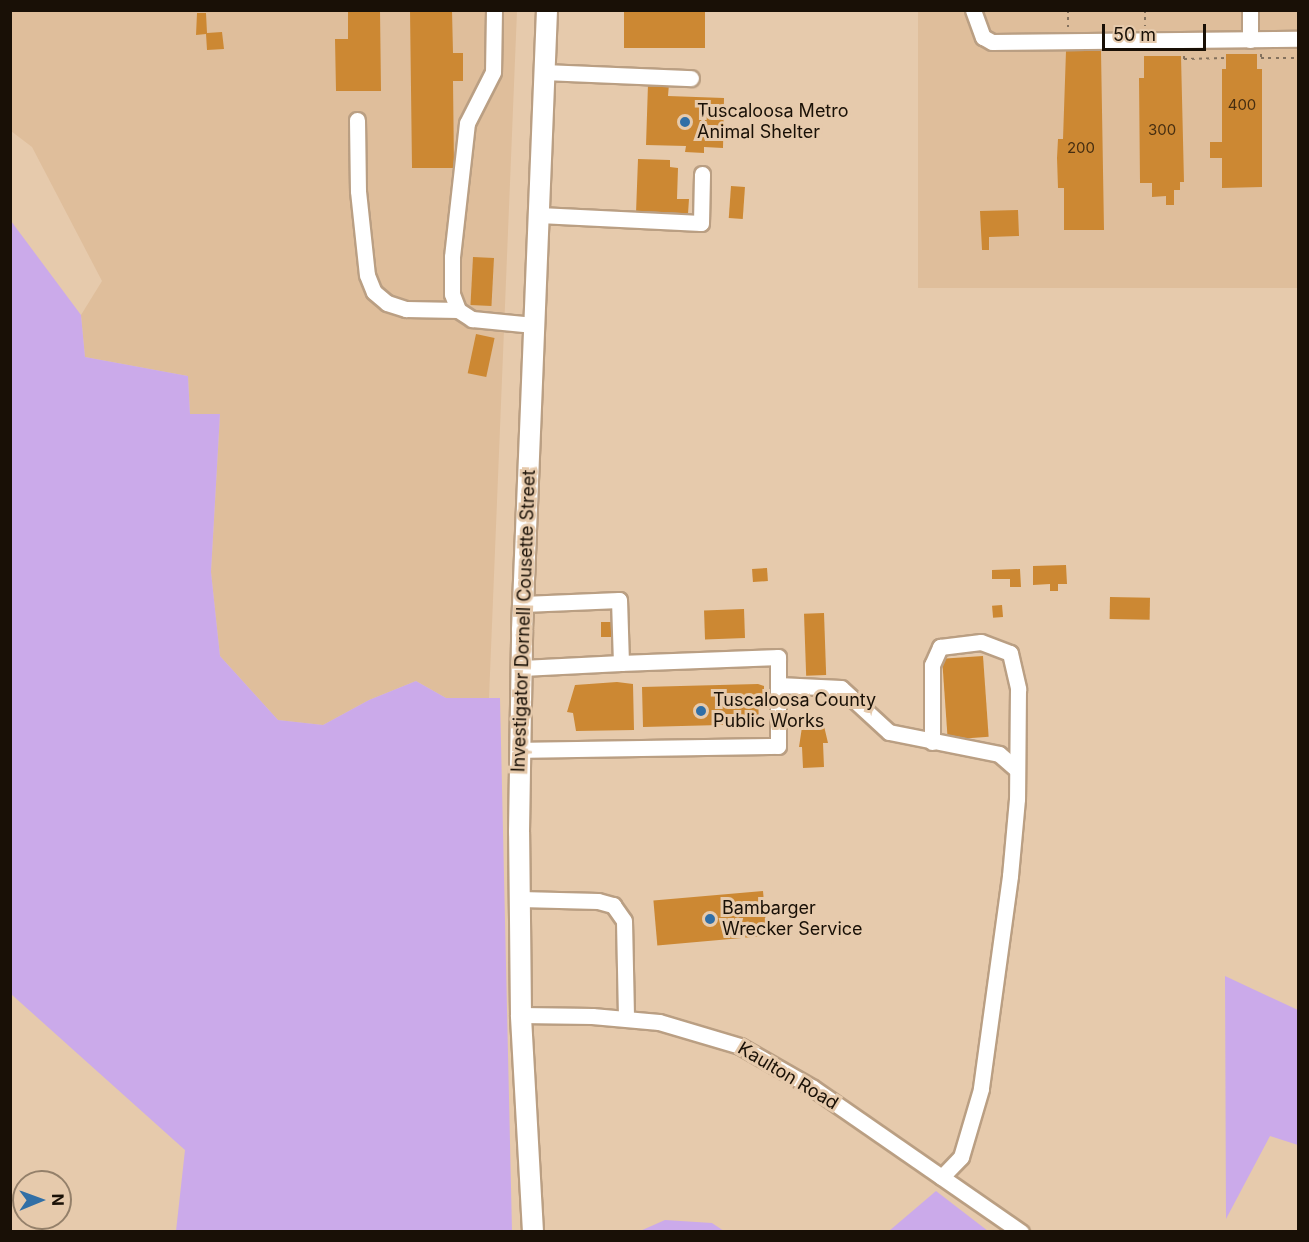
<!DOCTYPE html>
<style>
body{margin:0}
#map{position:relative;width:1309px;height:1242px;overflow:hidden;background:#e6caac;font-family:Inter,sans-serif}
div>[style]{position:absolute}
.built>*{inset:0;background:#dfbe9b;transform-origin:0 0}
.green>*{inset:0;background:#cbaaea}
.building>*{inset:0;background:#c83;transform-origin:0 0}
.path>*{height:2px;margin-top:-1px;transform-origin:0;background:repeating-linear-gradient(90deg,#84715d 0 3px,transparent 0 7.5px)}
.roads{filter:drop-shadow(2px 0 #ba9f83) drop-shadow(-2px 0 #ba9f83) drop-shadow(0 2px #ba9f83) drop-shadow(0 -2px #ba9f83)}
.minor>*{height:15px;margin:-7.5px;padding:0 7.5px;transform-origin:7.5px;border-radius:7.5px;background:#fff}
.major>*{height:20px;margin:-10px;padding:0 10px;transform-origin:10px;border-radius:10px;background:#fff}
.dots>*{width:16px;height:16px;translate:-50% -50%;box-sizing:border-box;border:3px solid #e6caac;border-radius:50%}
span{translate:-50% -50%;white-space:nowrap;text-align:center;line-height:1.15;-webkit-text-stroke:6px #e6caac;paint-order:stroke}
.number-label{font-size:15px;color:#462e11}
.number-label span{-webkit-text-stroke-width:0}
.poi-label{font-size:18px;color:#191006}
.left{translate:0 -50%;text-align:left}
.street-label{font-size:18px;color:#191006}
.frame{position:absolute;inset:0;border:12px solid #191006;pointer-events:none}
.north{position:absolute;left:12px;top:1170px;width:60px;height:60px;box-sizing:border-box;background:#e6caac;border:2px solid #94806a;border-radius:50%;rotate:89deg;font-size:16px;font-weight:700;line-height:24px;text-align:center;color:#191006}
.north::after{content:'';display:block;margin:auto;width:21px;height:27px;background:#316fa6;clip-path:polygon(50% 0,100% 100%,50% 72%,0 100%)}
.scale{position:absolute;left:1102px;top:24px;width:104px;height:27px;box-sizing:border-box;border:3px solid #191006;border-top:0;padding-left:8px;font-size:18px;line-height:21px;white-space:nowrap;color:#191006;-webkit-text-stroke:4px #e6caac;paint-order:stroke}
</style>
<div id="map">
<div class="built">
<i style="clip-path:polygon(11px 11px,517px 11px,489px 698px,446px 698px,416px 681px,369px 700px,323px 725px,278px 720px,220px 656px,211px 572px,220px 415px,190px 414px,188px 376px,85px 357px,81px 315px,102px 281px,32px 147px,11px 131px)"></i>
<i style="left:918px;top:11px;width:380px;height:277px"></i>
</div>
<div class="green">
<i style="clip-path:polygon(11px 221px,81px 315px,85px 357px,188px 376px,190px 414px,220px 414px,211px 572px,220px 656px,278px 720px,323px 725px,369px 700px,416px 681px,446px 698px,500px 698px,512px 1231px,176px 1231px,185px 1150px,11px 994px)"></i>
<i style="clip-path:polygon(1225px 976px,1298px 1010px,1298px 1145px,1270px 1136px,1226px 1219px)"></i>
<i style="clip-path:polygon(936px 1191px,988px 1231px,889px 1231px)"></i>
<i style="clip-path:polygon(665px 1220px,712px 1223px,724px 1231px,640px 1231px)"></i>
</div>
<div class="building">
<i style="clip-path:polygon(348px 10px,380px 10px,381px 91px,336px 91px,335px 39px,348px 39px)"></i>
<i style="clip-path:polygon(410px 10px,452px 10px,453px 53px,463px 53px,463px 81px,453px 81px,454px 168px,412px 168px)"></i>
<i style="left:624px;top:10px;width:81px;height:38px"></i>
<i style="clip-path:polygon(197px 13px,206px 13px,207px 33px,222px 32px,224px 49px,207px 50px,206px 34px,196px 35px)"></i>
<i style="clip-path:polygon(1066px 51px,1101px 51px,1104px 230px,1064px 230px,1064px 188px,1058px 188px,1057px 158px,1058px 139px,1063px 139px)"></i>
<i style="clip-path:polygon(1226px 54px,1257px 54px,1257px 69px,1262px 69px,1262px 187px,1222px 188px,1222px 158px,1210px 158px,1210px 142px,1222px 142px,1222px 69px,1226px 69px)"></i>
<i style="clip-path:polygon(1144px 56px,1181px 56px,1184px 182px,1180px 182px,1180px 190px,1174px 190px,1174px 205px,1166px 205px,1166px 196px,1152px 197px,1152px 183px,1140px 183px,1139px 78px,1144px 78px)"></i>
<i style="clip-path:polygon(648px 84px,669px 84px,668px 96px,724px 98px,723px 148px,704px 147px,704px 153px,685px 152px,686px 146px,646px 145px)"></i>
<i style="clip-path:polygon(638px 159px,670px 160px,670px 167px,678px 168px,677px 199px,689px 199px,688px 214px,636px 213px)"></i>
<i style="left:731px;top:186px;width:14px;height:32px;rotate:4deg"></i>
<i style="clip-path:polygon(1018px 210px,1019px 236px,989px 237px,989px 250px,982px 250px,980px 211px)"></i>
<i style="left:473px;top:257px;width:21px;height:48px;rotate:3deg"></i>
<i style="left:476px;top:334px;width:19px;height:40px;rotate:12deg"></i>
<i style="clip-path:polygon(1066px 565px,1067px 584px,1058px 584px,1058px 591px,1050px 591px,1050px 584px,1033px 585px,1033px 566px)"></i>
<i style="left:767px;top:568px;width:13px;height:15px;rotate:86deg"></i>
<i style="clip-path:polygon(1020px 569px,1021px 587px,1010px 587px,1010px 579px,992px 579px,992px 570px)"></i>
<i style="left:1110px;top:597px;width:40px;height:22px;rotate:1deg"></i>
<i style="left:1002px;top:605px;width:12px;height:10px;rotate:85deg"></i>
<i style="left:744px;top:609px;width:29px;height:40px;rotate:88deg"></i>
<i style="left:824px;top:613px;width:62px;height:20px;rotate:88deg"></i>
<i style="left:601px;top:622px;width:15px;height:15px"></i>
<i style="left:983px;top:656px;width:81px;height:41px;rotate:86deg"></i>
<i style="clip-path:polygon(617px 682px,633px 684px,634px 730px,576px 731px,573px 713px,567px 712px,575px 685px)"></i>
<i style="clip-path:polygon(758px 684px,764px 686px,764px 697px,758px 697px,759px 724px,643px 727px,642px 687px)"></i>
<i style="clip-path:polygon(824px 726px,828px 743px,823px 743px,824px 767px,803px 768px,802px 747px,799px 747px,802px 727px)"></i>
<i style="left:763px;top:891px;width:45px;height:110px;rotate:85deg"></i>
</div>
<div class="path">
<i style="left:1068px;top:10px;width:17px;rotate:90deg"></i>
<i style="left:1145px;top:10px;width:16px;rotate:90deg"></i>
<i style="left:1261px;top:54px;width:4px;rotate:90deg"></i>
<i style="left:1261px;top:58px;width:37px"></i>
<i style="left:1184px;top:56px;width:3px;rotate:90deg"></i>
<i style="left:1184px;top:59px;width:42px;rotate:-1.4deg"></i>
</div>
<div class="roads">
<div class="minor">
<i style="left:494px;top:10px;width:62px;rotate:90.9deg"></i>
<i style="left:493px;top:72px;width:57px;rotate:117deg"></i>
<i style="left:467px;top:123px;width:135px;rotate:96.4deg"></i>
<i style="left:452px;top:257px;width:37px;rotate:90deg"></i>
<i style="left:452px;top:294px;width:17px;rotate:69deg"></i>
<i style="left:458px;top:310px;width:17px;rotate:33deg"></i>
<i style="left:472px;top:319px;width:62px;rotate:5.5deg"></i>
<i style="left:973px;top:10px;width:29px;rotate:70deg"></i>
<i style="left:983px;top:37px;width:10px;rotate:29deg"></i>
<i style="left:992px;top:42px;width:306px;rotate:-0.6deg"></i>
<i style="left:1250px;top:10px;width:30px;rotate:90deg"></i>
<i style="left:545px;top:72px;width:146px;rotate:2.4deg"></i>
<i style="left:357px;top:120px;width:71px;rotate:89.2deg"></i>
<i style="left:358px;top:191px;width:84px;rotate:83.9deg"></i>
<i style="left:367px;top:275px;width:18px;rotate:68deg"></i>
<i style="left:374px;top:292px;width:17px;rotate:40deg"></i>
<i style="left:387px;top:303px;width:20px;rotate:18deg"></i>
<i style="left:406px;top:309px;width:52px;rotate:1.1deg"></i>
<i style="left:539px;top:215px;width:162px;rotate:2.8deg"></i>
<i style="left:701px;top:223px;width:49px;rotate:-88.8deg"></i>
<i style="left:522px;top:668px;width:99px;rotate:-2.9deg"></i>
<i style="left:621px;top:663px;width:63px;rotate:-91.8deg"></i>
<i style="left:619px;top:600px;width:96px;rotate:177.6deg"></i>
<i style="left:778px;top:685px;width:63px;rotate:2.7deg"></i>
<i style="left:841px;top:688px;width:65px;rotate:42.5deg"></i>
<i style="left:889px;top:732px;width:112px;rotate:11.3deg"></i>
<i style="left:999px;top:754px;width:21px;rotate:41deg"></i>
<i style="left:932px;top:742px;width:77px;rotate:-90deg"></i>
<i style="left:932px;top:665px;width:20px;rotate:-66deg"></i>
<i style="left:940px;top:647px;width:41px;rotate:-7deg"></i>
<i style="left:981px;top:642px;width:31px;rotate:21deg"></i>
<i style="left:1010px;top:653px;width:37px;rotate:77deg"></i>
<i style="left:1018px;top:689px;width:110px;rotate:90.5deg"></i>
<i style="left:1017px;top:799px;width:77px;rotate:95.2deg"></i>
<i style="left:1010px;top:876px;width:215px;rotate:97.8deg"></i>
<i style="left:981px;top:1089px;width:71px;rotate:106.4deg"></i>
<i style="left:961px;top:1157px;width:28px;rotate:134deg"></i>
<i style="left:520px;top:750px;width:258px;rotate:-0.9deg"></i>
<i style="left:778px;top:746px;width:89px;rotate:-90deg"></i>
<i style="left:778px;top:657px;width:157px;rotate:177.8deg"></i>
<i style="left:520px;top:899px;width:78px;rotate:1.5deg"></i>
<i style="left:598px;top:901px;width:16px;rotate:15deg"></i>
<i style="left:613px;top:905px;width:19px;rotate:55deg"></i>
<i style="left:624px;top:921px;width:97px;rotate:88.8deg"></i>
<i style="left:521px;top:1015px;width:71px;rotate:0.8deg"></i>
<i style="left:592px;top:1016px;width:67px;rotate:5.1deg"></i>
<i style="left:659px;top:1022px;width:84px;rotate:16.5deg"></i>
<i style="left:740px;top:1046px;width:84px;rotate:29.9deg"></i>
<i style="left:813px;top:1088px;width:253px;rotate:34.7deg"></i>
</div>
<div class="major">
<i style="left:533px;top:1232px;width:217px;rotate:-93.2deg"></i>
<i style="left:521px;top:1015px;width:183px;rotate:-90.6deg"></i>
<i style="left:519px;top:832px;width:202px;rotate:-89.1deg"></i>
<i style="left:522px;top:630px;width:621px;rotate:-87.69deg"></i>
</div>
</div>
<div class="dots">
<i style="left:685px;top:122px;background:#316fa6"></i>
<i style="left:701px;top:711px;background:#316fa6"></i>
<i style="left:710px;top:919px;background:#316fa6"></i>
</div>
<div class="number-label">
<span style="left:1242px;top:105px">400</span>
<span style="left:1162px;top:130px">300</span>
<span style="left:1081px;top:148px">200</span>
</div>
<div class="poi-label">
<span class="left" style="left:697px;top:122px">Tuscaloosa Metro<br>Animal Shelter</span>
<span class="left" style="left:713px;top:711px">Tuscaloosa County<br>Public Works</span>
<span class="left" style="left:722px;top:919px">Bambarger<br>Wrecker Service</span>
</div>
<div class="street-label">
<span style="left:524px;top:621px;rotate:-88deg">Investigator Dornell Cousette Street</span>
<span style="left:788px;top:1076px;rotate:31deg">Kaulton Road</span>
</div>
<div class="frame"></div>
<div class="north">N</div>
<div class="scale">50 m</div>
</div>
